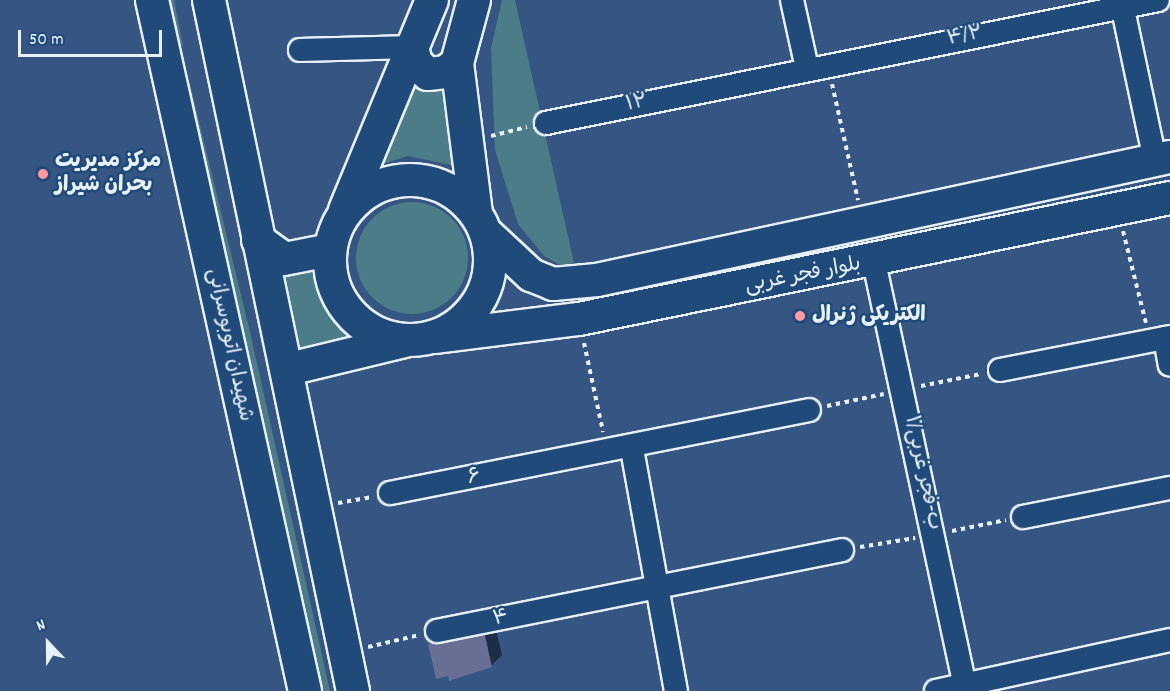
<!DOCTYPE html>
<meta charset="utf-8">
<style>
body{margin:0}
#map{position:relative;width:1170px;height:691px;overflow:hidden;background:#355582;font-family:Dekko,"Playpen Sans Arabic",sans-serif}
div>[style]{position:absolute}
.green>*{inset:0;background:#4c7c87}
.round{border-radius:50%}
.shadow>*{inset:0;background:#0007}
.building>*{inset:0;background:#676f94}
.path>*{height:4px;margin-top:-2px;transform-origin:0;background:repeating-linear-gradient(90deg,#e8f1f8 0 4.5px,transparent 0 9px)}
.roads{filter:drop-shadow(2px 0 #e8f1f8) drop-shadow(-2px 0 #e8f1f8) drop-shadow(0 2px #e8f1f8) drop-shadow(0 -2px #e8f1f8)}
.street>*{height:22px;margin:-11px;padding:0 11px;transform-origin:11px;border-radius:11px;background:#1f4a7a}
.secondary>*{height:32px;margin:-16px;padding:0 16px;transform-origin:16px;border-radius:16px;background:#1f4a7a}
.secondary>.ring{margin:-16px;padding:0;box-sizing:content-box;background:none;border:32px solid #1f4a7a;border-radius:50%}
.dots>*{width:16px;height:16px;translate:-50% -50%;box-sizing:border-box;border:3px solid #1f4a7a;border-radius:50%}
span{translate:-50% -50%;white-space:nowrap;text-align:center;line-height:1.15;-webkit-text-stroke:5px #1f4a7a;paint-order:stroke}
.street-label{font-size:21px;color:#e8f1f8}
.poi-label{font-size:21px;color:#e8f1f8;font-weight:700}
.left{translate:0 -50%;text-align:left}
.north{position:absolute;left:18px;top:613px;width:60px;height:60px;-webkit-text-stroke:4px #1f4a7a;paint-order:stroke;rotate:338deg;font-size:16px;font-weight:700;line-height:24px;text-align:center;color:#e8f1f8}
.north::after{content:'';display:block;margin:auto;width:21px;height:27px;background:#e8f1f8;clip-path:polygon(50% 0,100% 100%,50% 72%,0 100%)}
.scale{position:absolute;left:18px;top:30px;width:144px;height:27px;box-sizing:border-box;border:3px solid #e8f1f8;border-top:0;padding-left:8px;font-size:18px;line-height:21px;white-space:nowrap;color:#e8f1f8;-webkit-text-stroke:4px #1f4a7a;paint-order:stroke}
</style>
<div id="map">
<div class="green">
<i style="clip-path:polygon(165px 0,174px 0,183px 46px,176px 45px)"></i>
<i style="clip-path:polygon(502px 0,515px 0,574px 263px,562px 266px,544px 256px,518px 224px,495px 150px,491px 48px)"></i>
<i style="clip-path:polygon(184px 77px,190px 84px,250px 332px,330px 691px,315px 691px)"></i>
<i style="clip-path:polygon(448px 84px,448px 125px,456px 166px,408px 156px,360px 171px,405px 86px,432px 90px)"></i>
<i class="round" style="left:356px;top:202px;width:112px;height:112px"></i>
<i style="clip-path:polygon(310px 267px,332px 315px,359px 341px,297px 354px,279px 276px)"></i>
</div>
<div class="shadow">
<i style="clip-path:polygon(494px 621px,502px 655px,491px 666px,430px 644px,441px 633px)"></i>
</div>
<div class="building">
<i style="clip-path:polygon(484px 631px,492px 667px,449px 681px,448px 676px,436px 679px,428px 644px)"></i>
</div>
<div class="path">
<i style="left:832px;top:84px;width:119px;rotate:77.4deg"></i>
<i style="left:491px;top:136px;width:37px;rotate:-14deg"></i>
<i style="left:1123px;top:231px;width:95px;rotate:76deg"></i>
<i style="left:584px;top:343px;width:91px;rotate:77.9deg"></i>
<i style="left:921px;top:386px;width:61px;rotate:-11.3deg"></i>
<i style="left:827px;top:406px;width:58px;rotate:-11.9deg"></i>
<i style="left:338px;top:503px;width:35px;rotate:-10deg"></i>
<i style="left:952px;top:531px;width:55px;rotate:-11.5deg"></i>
<i style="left:860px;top:547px;width:56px;rotate:-9.3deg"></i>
<i style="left:368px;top:647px;width:52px;rotate:-13.2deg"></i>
</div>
<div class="roads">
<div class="street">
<i style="left:792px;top:0;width:70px;rotate:77.6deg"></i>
<i style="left:1121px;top:0;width:164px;rotate:78deg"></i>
<i style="left:300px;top:50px;width:112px;rotate:-1.5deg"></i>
<i style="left:546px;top:123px;width:624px;rotate:-11.36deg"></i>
<i style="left:874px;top:262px;width:439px;rotate:77.9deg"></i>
<i style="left:1165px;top:338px;width:27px;rotate:80deg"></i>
<i style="left:1000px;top:370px;width:173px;rotate:-11deg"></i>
<i style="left:632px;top:449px;width:246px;rotate:79.7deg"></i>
<i style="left:390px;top:493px;width:427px;rotate:-11.2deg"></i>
<i style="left:1023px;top:517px;width:150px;rotate:-11.2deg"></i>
<i style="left:437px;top:631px;width:413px;rotate:-11.3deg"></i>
<i style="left:936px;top:691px;width:239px;rotate:-12.3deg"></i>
</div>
<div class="secondary">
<i style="left:152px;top:0;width:708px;rotate:77.52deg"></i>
<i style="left:209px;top:0;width:706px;rotate:78.23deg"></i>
<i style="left:474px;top:0;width:65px;rotate:105.1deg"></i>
<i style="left:457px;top:63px;width:151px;rotate:82.8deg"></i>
<i style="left:412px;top:47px;width:16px;rotate:76deg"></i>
<i style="left:416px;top:63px;width:16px;rotate:43deg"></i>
<i style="left:428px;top:74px;width:18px;rotate:-6deg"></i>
<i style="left:446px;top:72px;width:14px;rotate:-39deg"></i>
<i class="ring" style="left:330px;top:180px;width:128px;height:128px"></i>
<i style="left:345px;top:210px;width:227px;rotate:-67.5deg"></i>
<i style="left:488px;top:235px;width:59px;rotate:42.9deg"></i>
<i style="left:531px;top:275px;width:24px;rotate:22deg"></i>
<i style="left:553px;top:284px;width:44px;rotate:-5.2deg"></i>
<i style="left:597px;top:280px;width:586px;rotate:-12.12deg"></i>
<i style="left:258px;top:240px;width:32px;rotate:36deg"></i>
<i style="left:284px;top:259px;width:47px;rotate:-11.1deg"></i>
<i style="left:434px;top:337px;width:146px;rotate:-7.1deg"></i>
<i style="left:579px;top:319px;width:603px;rotate:-11.57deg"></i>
<i style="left:289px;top:369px;width:119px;rotate:-13.6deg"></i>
</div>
</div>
<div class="dots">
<i style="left:43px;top:174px;background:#ff9aa2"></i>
<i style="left:800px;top:316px;background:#ff9aa2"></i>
</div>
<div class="street-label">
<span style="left:965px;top:37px;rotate:-11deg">۴/۲</span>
<span style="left:637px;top:104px;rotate:-12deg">۱۲</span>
<span style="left:803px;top:276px;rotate:-11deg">بلوار فجر غربی</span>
<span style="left:229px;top:345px;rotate:78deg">شهیدان اتوبوسرانی</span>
<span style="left:922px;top:473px;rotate:78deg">۱/ب-فجر غربی</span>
<span style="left:474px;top:478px;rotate:-10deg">۶</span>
<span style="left:501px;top:619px;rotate:-11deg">۴</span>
</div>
<div class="poi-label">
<span class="left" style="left:55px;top:174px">مرکز مدیریت<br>بحران شیراز</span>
<span class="left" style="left:812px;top:316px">الکتریکی ژنرال</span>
</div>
<div class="north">N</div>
<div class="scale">50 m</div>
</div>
